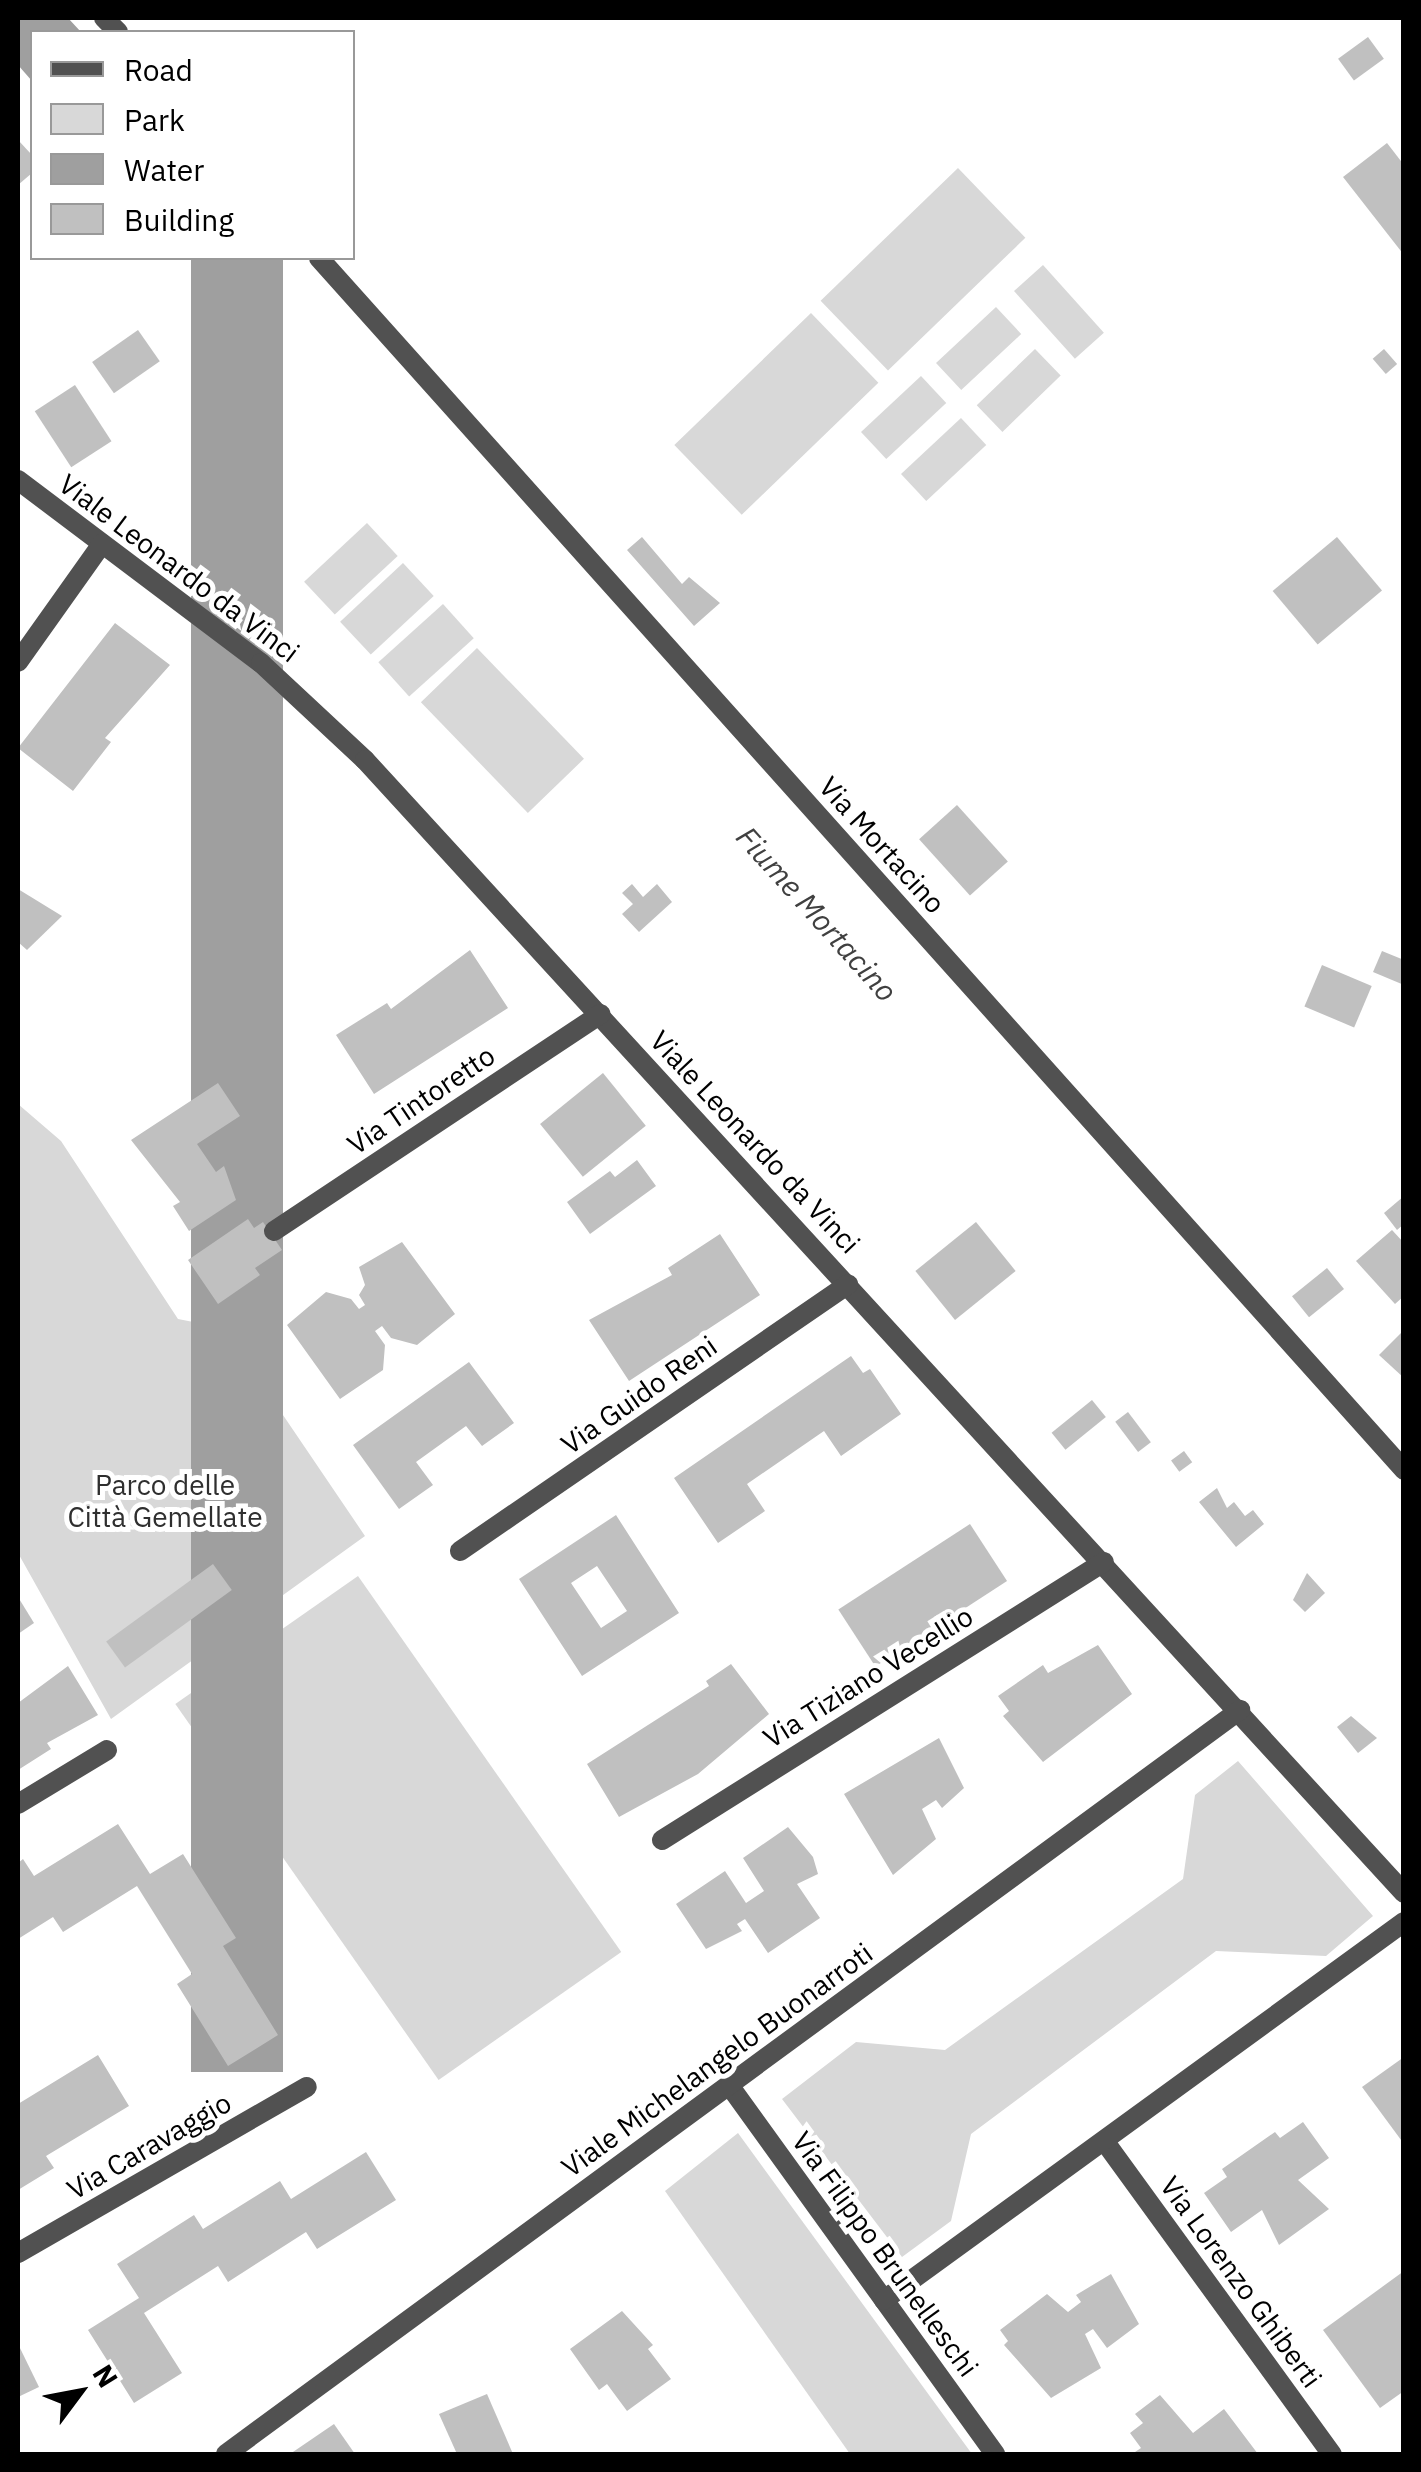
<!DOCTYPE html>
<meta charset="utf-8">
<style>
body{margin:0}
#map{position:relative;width:1421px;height:2472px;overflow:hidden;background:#fff;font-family:"IBM Plex Sans",sans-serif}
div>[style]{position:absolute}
.green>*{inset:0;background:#d8d8d8;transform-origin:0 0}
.water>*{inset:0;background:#9f9f9f;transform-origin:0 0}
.building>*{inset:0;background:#c0c0c0;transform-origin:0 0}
.minor>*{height:20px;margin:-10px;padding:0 10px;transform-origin:10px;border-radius:10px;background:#515151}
span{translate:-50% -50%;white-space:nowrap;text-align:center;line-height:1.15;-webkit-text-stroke:10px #fff;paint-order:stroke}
.street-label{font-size:28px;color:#000}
.park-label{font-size:28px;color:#2f2f2f}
.water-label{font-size:30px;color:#404040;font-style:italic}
.frame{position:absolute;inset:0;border:20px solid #000;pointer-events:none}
.legend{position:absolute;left:30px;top:30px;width:325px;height:230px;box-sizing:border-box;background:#fff;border:2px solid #999;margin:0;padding:12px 18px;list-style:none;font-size:30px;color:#000}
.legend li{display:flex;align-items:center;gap:20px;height:50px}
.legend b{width:50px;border:2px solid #999}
.north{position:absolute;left:30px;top:2342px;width:100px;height:100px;-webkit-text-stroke:8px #fff;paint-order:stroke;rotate:58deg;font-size:28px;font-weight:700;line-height:40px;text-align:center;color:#000}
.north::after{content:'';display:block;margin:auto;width:35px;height:45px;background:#000;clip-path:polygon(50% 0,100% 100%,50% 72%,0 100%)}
</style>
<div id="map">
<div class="green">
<i style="left:958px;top:168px;width:97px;height:191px;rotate:46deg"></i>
<i style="left:1043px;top:265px;width:91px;height:39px;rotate:48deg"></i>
<i style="left:996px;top:307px;width:37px;height:82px;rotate:47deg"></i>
<i style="left:811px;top:313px;width:97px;height:190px;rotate:46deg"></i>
<i style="left:1035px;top:349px;width:37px;height:81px;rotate:46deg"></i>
<i style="left:921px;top:376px;width:37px;height:82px;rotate:47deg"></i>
<i style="left:961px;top:418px;width:37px;height:82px;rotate:47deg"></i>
<i style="left:367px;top:523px;width:45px;height:86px;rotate:47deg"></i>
<i style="left:403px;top:563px;width:45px;height:86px;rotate:47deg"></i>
<i style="left:443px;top:604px;width:46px;height:87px;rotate:48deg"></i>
<i style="left:477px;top:648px;width:154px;height:78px;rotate:46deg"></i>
<i style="clip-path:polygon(18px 1104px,61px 1141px,178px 1319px,224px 1328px,365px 1536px,111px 1719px,18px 1553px)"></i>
<i style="left:358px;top:1576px;width:459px;height:223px;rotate:55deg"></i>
<i style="clip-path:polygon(1238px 1761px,1373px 1916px,1326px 1956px,1216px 1951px,971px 2134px,951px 2221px,902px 2257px,782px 2099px,856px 2042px,945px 2050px,1183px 1879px,1195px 1795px)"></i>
<i style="clip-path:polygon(738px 2133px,972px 2454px,850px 2454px,665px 2191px)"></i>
</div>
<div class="water">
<i style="clip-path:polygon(18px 18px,68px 18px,81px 32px,32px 32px,32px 81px,18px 65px)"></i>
<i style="left:191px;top:258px;width:92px;height:1814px"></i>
</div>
<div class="building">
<i style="left:1368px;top:37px;width:27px;height:37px;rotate:54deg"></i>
<i style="clip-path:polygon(18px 140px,32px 155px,32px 173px,18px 185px)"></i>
<i style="clip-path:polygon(1387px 143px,1404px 165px,1404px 255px,1343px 177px)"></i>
<i style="left:138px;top:330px;width:38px;height:56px;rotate:55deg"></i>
<i style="left:1384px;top:349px;width:20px;height:15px;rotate:49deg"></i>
<i style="left:75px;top:385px;width:67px;height:48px;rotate:57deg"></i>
<i style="clip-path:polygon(642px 537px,682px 584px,689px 577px,720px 603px,694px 626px,627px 550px)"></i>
<i style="left:1337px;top:537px;width:70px;height:84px;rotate:50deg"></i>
<i style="clip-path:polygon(115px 623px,170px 665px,105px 738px,111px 742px,73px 791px,18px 748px)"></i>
<i style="left:957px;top:805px;width:76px;height:51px;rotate:48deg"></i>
<i style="clip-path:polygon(632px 884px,643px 897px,657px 884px,672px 902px,639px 932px,622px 914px,633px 904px,622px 893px)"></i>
<i style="clip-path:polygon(18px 889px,62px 916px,27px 950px,18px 942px)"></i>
<i style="clip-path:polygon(470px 950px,508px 1008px,374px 1094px,336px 1035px,387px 1003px,391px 1009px)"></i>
<i style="clip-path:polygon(1382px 951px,1404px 960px,1404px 985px,1373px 972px)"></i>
<i style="left:1322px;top:965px;width:54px;height:45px;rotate:23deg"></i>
<i style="left:603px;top:1073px;width:68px;height:81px;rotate:51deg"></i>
<i style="clip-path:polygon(218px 1083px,240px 1116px,197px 1144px,216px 1172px,224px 1166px,236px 1200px,189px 1231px,173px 1206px,180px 1202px,131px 1140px)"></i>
<i style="clip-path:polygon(637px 1160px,656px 1186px,590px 1234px,567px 1202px,610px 1171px,615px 1177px)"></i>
<i style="clip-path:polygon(1404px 1196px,1404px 1224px,1397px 1230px,1384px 1213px)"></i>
<i style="clip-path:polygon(248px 1219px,254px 1228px,263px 1222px,282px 1250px,255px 1268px,260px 1275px,218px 1304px,188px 1260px)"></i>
<i style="left:976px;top:1222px;width:63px;height:78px;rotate:51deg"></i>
<i style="clip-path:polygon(1392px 1230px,1404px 1243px,1404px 1296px,1395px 1304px,1356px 1261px)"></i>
<i style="clip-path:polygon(720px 1234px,760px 1295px,629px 1381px,589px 1320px,672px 1275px,668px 1268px)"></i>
<i style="clip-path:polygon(402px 1242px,455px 1314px,417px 1345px,391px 1338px,382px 1326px,375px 1331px,385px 1345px,383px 1370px,340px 1399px,287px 1325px,326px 1292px,351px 1299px,359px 1309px,365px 1305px,359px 1295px,365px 1285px,359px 1267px)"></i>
<i style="left:1327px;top:1268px;width:27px;height:45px;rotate:51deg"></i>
<i style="clip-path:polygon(1404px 1330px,1404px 1378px,1379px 1355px)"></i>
<i style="clip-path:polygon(851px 1356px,863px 1373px,870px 1369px,901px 1414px,841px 1456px,824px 1431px,747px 1484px,765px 1511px,718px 1543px,674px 1478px)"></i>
<i style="clip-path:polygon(469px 1362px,514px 1423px,482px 1446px,466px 1426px,416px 1462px,433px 1485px,399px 1509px,353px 1445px)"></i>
<i style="left:1092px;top:1400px;width:22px;height:52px;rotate:51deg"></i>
<i style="left:1128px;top:1412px;width:38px;height:16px;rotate:53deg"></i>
<i style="left:1184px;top:1451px;width:14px;height:16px;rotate:54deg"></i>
<i style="clip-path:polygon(1217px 1488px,1227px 1508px,1234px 1502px,1245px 1516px,1253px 1510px,1264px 1524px,1236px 1547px,1199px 1502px)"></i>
<i style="clip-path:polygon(evenodd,616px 1515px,679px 1613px,582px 1676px,519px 1579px,616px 1515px,597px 1566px,627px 1611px,601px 1628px,571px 1583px,597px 1566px)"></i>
<i style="left:970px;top:1524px;width:68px;height:157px;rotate:57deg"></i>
<i style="left:213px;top:1564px;width:32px;height:132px;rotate:54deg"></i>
<i style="clip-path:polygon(1307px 1573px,1325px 1593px,1305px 1612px,1293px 1600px)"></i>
<i style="clip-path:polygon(18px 1597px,34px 1623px,18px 1634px)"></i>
<i style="clip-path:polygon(1098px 1645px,1132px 1694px,1043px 1762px,1003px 1716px,1009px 1711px,998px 1696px,1043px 1665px,1048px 1673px)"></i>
<i style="clip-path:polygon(731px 1664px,769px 1714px,698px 1774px,619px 1817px,587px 1764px,709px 1686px,706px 1681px)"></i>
<i style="clip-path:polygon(68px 1666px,98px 1715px,47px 1743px,51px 1749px,18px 1770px,18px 1703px)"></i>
<i style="clip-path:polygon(1351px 1716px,1377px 1738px,1358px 1753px,1337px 1727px)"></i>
<i style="clip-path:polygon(939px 1738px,964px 1788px,942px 1808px,936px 1800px,922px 1809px,936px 1839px,893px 1875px,844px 1794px)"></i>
<i style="clip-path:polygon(118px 1824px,150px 1874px,183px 1854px,236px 1938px,223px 1946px,278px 2035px,228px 2066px,177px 1984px,192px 1974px,137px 1886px,63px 1932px,53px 1917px,18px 1939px,18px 1863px,23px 1859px,34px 1876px)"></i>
<i style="clip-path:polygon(788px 1827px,813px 1857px,818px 1874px,797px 1884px,820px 1918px,768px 1953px,745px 1919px,737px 1924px,742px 1931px,706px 1949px,676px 1904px,725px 1871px,746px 1903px,764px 1891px,743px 1858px)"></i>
<i style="clip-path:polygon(98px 2055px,129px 2106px,46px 2156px,54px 2168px,18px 2190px,18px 2104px)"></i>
<i style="clip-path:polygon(1404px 2057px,1404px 2144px,1362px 2087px)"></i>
<i style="clip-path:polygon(1303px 2122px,1329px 2158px,1298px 2180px,1329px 2209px,1279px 2245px,1262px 2210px,1231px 2232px,1204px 2193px,1227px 2177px,1222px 2169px,1275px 2132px,1280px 2138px)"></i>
<i style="clip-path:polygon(366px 2152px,396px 2200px,317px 2249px,306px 2232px,228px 2282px,218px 2266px,144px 2313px,182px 2373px,134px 2403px,88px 2330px,139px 2298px,117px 2264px,194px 2215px,203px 2229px,280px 2181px,291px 2199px)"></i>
<i style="clip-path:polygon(1404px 2271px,1404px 2391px,1380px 2408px,1323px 2330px)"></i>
<i style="clip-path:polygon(1111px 2274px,1139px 2324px,1107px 2348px,1093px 2329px,1085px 2334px,1101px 2368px,1051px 2398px,1004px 2345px,1008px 2341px,1000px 2330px,1047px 2294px,1068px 2312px,1081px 2302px,1076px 2295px)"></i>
<i style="clip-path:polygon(622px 2311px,653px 2345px,648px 2349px,671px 2379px,627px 2411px,607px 2384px,599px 2390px,570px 2349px)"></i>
<i style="clip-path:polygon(18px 2344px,39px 2387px,18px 2397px)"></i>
<i style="clip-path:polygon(487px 2394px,513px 2454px,457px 2454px,439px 2414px)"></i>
<i style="clip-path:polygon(1160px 2395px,1193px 2433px,1224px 2409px,1258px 2454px,1132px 2454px,1141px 2448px,1130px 2433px,1143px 2423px,1135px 2414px)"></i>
<i style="clip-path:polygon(334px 2424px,355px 2454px,290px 2454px)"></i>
</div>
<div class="minor">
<i style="left:104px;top:18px;width:20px;rotate:45deg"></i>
<i style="left:319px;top:258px;width:1627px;rotate:48.16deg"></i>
<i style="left:18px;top:480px;width:304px;rotate:37deg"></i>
<i style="left:261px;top:663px;width:142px;rotate:43deg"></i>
<i style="left:365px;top:760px;width:1537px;rotate:47.48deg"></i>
<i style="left:18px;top:662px;width:145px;rotate:-54.6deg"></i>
<i style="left:274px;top:1231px;width:392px;rotate:-33.6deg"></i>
<i style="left:460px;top:1551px;width:471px;rotate:-34.5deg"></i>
<i style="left:18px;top:1804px;width:104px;rotate:-31.2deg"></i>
<i style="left:662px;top:1840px;width:522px;rotate:-32.17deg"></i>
<i style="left:729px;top:2085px;width:455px;rotate:54.2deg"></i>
<i style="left:1105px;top:2142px;width:386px;rotate:54deg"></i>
<i style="left:18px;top:2253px;width:333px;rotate:-29.9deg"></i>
<i style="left:884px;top:2300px;width:643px;rotate:-36.01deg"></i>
<i style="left:226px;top:2454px;width:1258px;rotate:-36.27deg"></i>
</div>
<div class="street-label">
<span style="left:179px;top:568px;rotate:37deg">Viale Leonardo da Vinci</span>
<span style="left:882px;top:845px;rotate:48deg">Via Mortacino</span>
<span style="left:421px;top:1100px;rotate:-34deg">Via Tintoretto</span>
<span style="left:755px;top:1142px;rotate:47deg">Viale Leonardo da Vinci</span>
<span style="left:639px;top:1395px;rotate:-35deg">Via Guido Reni</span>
<span style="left:868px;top:1677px;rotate:-32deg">Via Tiziano Vecellio</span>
<span style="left:717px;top:2060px;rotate:-36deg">Viale Michelangelo Buonarroti</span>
<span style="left:149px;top:2146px;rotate:-30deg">Via Caravaggio</span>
<span style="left:885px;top:2254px;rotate:54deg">Via Filippo Brunelleschi</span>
<span style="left:1241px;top:2282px;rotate:54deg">Via Lorenzo Ghiberti</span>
</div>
<div class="park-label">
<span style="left:165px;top:1501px">Parco delle<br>Città Gemellate</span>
</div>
<div class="water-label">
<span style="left:817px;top:914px;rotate:48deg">Fiume Mortacino</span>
</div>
<div class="frame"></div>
<ul class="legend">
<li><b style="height:12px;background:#515151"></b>Road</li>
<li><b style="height:28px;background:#d8d8d8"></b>Park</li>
<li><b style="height:28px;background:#9f9f9f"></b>Water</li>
<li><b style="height:28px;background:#c0c0c0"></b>Building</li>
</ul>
<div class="north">N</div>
</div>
